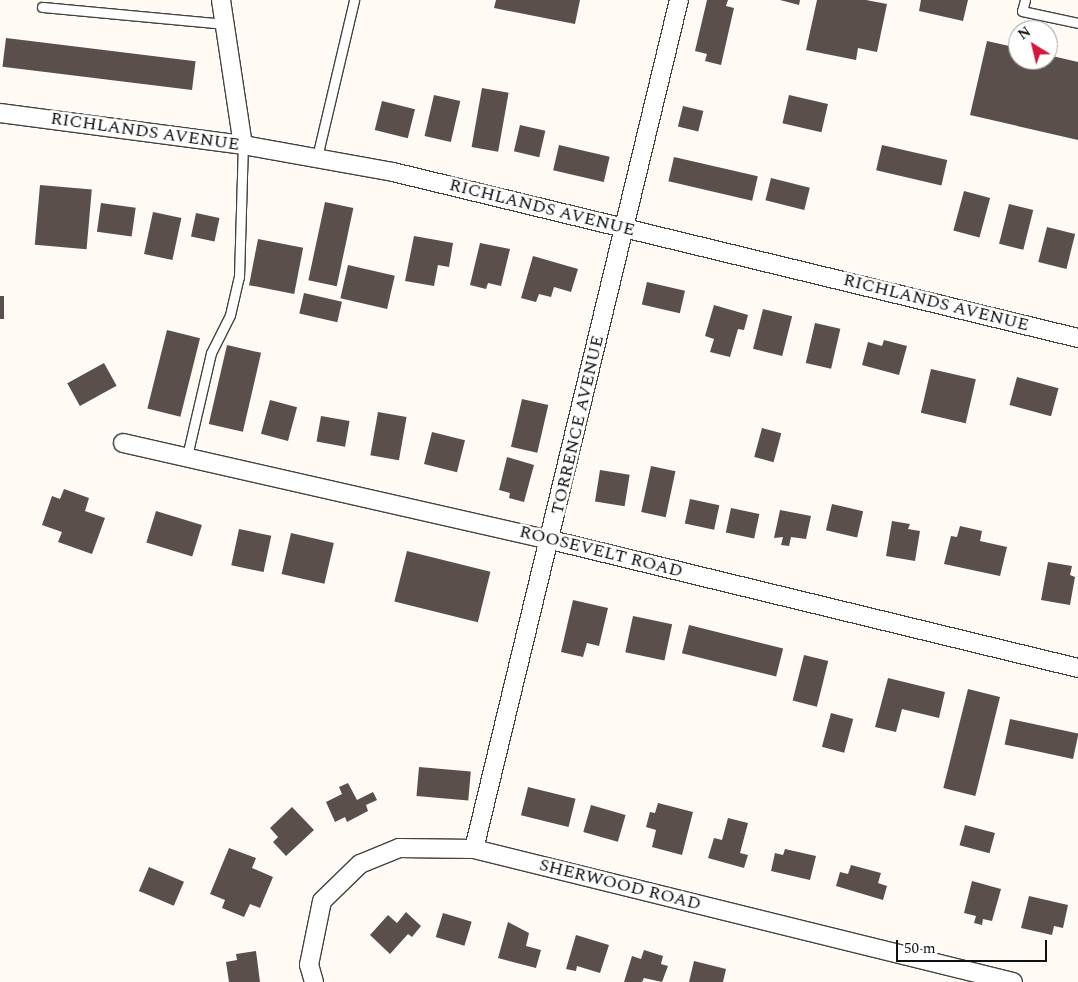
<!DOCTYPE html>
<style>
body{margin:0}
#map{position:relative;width:1078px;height:982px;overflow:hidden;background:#fffbf4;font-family:Spectral,serif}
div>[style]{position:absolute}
.building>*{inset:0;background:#5b4f4b;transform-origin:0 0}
.roads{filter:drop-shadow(1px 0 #434343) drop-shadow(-1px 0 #434343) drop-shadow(0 1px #434343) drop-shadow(0 -1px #434343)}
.lane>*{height:9px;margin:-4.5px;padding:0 4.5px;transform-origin:4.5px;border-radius:4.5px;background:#fff}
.street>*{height:18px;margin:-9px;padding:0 9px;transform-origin:9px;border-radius:9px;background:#fff}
span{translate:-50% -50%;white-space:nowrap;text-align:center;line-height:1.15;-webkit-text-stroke:5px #fff;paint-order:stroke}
.street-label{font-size:18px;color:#101010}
.north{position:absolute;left:1008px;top:20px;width:50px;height:50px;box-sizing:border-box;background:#fff;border:1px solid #9f9f9f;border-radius:50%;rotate:324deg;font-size:14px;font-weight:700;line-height:20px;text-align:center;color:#101010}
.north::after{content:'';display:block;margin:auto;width:18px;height:22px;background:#d1183f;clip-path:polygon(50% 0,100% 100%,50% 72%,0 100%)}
.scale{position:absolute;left:896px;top:940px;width:151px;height:22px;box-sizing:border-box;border:2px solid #101010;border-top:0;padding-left:6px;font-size:15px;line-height:18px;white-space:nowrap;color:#101010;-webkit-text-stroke:4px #fff;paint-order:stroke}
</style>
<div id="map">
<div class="building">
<i style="clip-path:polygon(496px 0,580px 0,575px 24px,494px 8px)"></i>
<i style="clip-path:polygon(707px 0,728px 0,726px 6px,734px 8px,721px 65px,705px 61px,707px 54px,695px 51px)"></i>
<i style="clip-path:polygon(780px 0,800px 0,799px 5px)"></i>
<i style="clip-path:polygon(817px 0,866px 0,887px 4px,877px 52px,858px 48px,856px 60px,806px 50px)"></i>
<i style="clip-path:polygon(921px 0,968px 0,963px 21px,919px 11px)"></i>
<i style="left:6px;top:38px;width:191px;height:29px;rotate:7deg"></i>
<i style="clip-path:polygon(987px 41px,1018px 48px,1018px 60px,1048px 60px,1048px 55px,1078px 62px,1078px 140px,970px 115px)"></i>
<i style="left:482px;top:88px;width:27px;height:60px;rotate:10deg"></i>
<i style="left:434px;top:95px;width:27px;height:42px;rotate:13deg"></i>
<i style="left:789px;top:95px;width:40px;height:29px;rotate:13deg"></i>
<i style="left:382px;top:101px;width:34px;height:30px;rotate:14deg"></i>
<i style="left:683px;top:106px;width:21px;height:21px;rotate:14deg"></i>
<i style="left:520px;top:125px;width:26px;height:27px;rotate:13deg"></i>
<i style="left:559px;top:145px;width:52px;height:26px;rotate:13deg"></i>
<i style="left:882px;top:145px;width:67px;height:26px;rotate:13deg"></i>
<i style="left:674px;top:157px;width:86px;height:25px;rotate:13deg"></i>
<i style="left:771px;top:178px;width:40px;height:23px;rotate:14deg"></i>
<i style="left:40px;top:185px;width:52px;height:60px;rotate:5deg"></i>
<i style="left:964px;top:191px;width:27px;height:41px;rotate:15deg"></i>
<i style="left:325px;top:202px;width:29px;height:80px;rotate:12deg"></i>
<i style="left:101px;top:203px;width:35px;height:29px;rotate:8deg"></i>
<i style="left:1009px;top:204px;width:25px;height:41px;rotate:14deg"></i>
<i style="left:153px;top:212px;width:29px;height:43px;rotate:12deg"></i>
<i style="left:196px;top:213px;width:24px;height:24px;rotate:12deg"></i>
<i style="left:1047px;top:227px;width:29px;height:36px;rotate:14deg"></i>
<i style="clip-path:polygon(414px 236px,453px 243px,449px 267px,438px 265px,434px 286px,405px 281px)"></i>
<i style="left:258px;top:239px;width:46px;height:47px;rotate:11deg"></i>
<i style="clip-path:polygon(480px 243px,510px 249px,501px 286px,488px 283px,486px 289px,470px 285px)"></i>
<i style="clip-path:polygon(533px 256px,578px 269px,571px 292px,554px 287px,551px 297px,539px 294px,536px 302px,521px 298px)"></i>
<i style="left:348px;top:265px;width:48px;height:34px;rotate:13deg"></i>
<i style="left:647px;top:282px;width:39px;height:23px;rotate:13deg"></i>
<i style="left:304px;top:293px;width:39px;height:21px;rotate:13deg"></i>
<i style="left:0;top:296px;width:4px;height:23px"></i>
<i style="clip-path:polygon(714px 305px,748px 315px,744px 330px,738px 329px,730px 357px,710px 352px,714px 339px,705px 336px)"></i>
<i style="left:763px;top:309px;width:30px;height:41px;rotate:14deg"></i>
<i style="left:815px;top:323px;width:26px;height:41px;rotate:13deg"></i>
<i style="left:167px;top:330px;width:34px;height:81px;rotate:14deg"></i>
<i style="clip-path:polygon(884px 340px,907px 346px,899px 375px,862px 365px,868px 342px,882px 346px)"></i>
<i style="left:227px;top:345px;width:35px;height:81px;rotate:13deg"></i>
<i style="left:104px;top:363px;width:26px;height:42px;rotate:61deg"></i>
<i style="left:931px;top:369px;width:46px;height:45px;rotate:13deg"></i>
<i style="left:1017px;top:377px;width:43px;height:29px;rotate:15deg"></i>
<i style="left:522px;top:399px;width:27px;height:49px;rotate:13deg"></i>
<i style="left:270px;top:400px;width:28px;height:35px;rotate:15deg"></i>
<i style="left:378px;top:412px;width:29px;height:44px;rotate:10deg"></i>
<i style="left:321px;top:416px;width:29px;height:26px;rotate:10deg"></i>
<i style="left:762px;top:428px;width:20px;height:30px;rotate:15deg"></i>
<i style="left:432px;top:432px;width:34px;height:33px;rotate:14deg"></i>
<i style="clip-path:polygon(507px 457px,534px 465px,524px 502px,509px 498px,510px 493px,499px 490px)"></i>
<i style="left:651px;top:466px;width:25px;height:47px;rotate:12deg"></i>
<i style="left:600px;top:470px;width:30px;height:32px;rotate:9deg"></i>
<i style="clip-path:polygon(64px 489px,89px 498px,85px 511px,105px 518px,92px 554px,58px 542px,62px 532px,42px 525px,52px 496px,60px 499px)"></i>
<i style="left:690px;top:499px;width:30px;height:25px;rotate:12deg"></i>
<i style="left:832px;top:504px;width:32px;height:27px;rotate:13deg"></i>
<i style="left:731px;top:508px;width:29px;height:25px;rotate:12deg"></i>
<i style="clip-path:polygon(780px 510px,811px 516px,806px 539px,791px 537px,789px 546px,781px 545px,783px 537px,774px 538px)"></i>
<i style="left:156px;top:511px;width:48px;height:33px;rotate:17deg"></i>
<i style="clip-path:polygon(892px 521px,910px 524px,908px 529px,920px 531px,915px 561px,886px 556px)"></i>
<i style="clip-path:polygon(960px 526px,982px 531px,980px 541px,1007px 547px,1000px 576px,944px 564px,951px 536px,957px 537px)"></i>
<i style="left:239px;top:529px;width:33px;height:37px;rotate:12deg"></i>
<i style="left:291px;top:533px;width:44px;height:42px;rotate:13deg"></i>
<i style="left:407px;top:551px;width:86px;height:52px;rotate:14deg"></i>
<i style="clip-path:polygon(1048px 562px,1072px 566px,1070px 575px,1075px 577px,1070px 605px,1041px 600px)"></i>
<i style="clip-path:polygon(573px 600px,608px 608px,599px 646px,587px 643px,583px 657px,561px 652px)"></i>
<i style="left:633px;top:616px;width:40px;height:37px;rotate:12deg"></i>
<i style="left:689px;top:625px;width:97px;height:29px;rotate:14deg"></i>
<i style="left:804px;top:655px;width:25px;height:47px;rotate:14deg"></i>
<i style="clip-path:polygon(888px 678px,945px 692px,939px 718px,902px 709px,896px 732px,875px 727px)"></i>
<i style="left:968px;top:689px;width:33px;height:102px;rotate:14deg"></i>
<i style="left:831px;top:713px;width:23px;height:35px;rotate:15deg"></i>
<i style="left:1010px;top:719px;width:70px;height:26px;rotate:12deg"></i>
<i style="left:419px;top:767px;width:52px;height:29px;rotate:5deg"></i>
<i style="clip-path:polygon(348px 783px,357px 800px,373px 792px,377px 800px,366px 805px,368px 811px,347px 822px,345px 817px,335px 822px,326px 802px,342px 794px,339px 787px)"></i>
<i style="left:528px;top:787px;width:49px;height:29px;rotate:14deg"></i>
<i style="clip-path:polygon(658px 803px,693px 812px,682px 855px,652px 847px,656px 830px,646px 827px,650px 812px,655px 813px)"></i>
<i style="left:591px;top:805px;width:36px;height:28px;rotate:16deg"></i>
<i style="clip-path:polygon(292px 807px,314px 830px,286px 856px,273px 842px,278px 837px,270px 828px)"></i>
<i style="clip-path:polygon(728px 818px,748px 823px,740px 853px,748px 855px,744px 868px,708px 858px,714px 838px,722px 840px)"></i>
<i style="left:965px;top:825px;width:31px;height:21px;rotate:15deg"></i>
<i style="clip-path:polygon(229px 848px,256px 858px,252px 868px,273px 877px,260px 908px,250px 904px,244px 917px,222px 908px,225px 900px,210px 894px)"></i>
<i style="clip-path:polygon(785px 849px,816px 856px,810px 880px,771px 871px,775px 853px,783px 855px)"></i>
<i style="clip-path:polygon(851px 865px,881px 873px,878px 883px,887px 886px,883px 900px,836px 886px,840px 872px,848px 874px)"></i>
<i style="left:149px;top:867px;width:38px;height:26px;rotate:23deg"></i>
<i style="clip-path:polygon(972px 881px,1001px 889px,992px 921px,983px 919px,982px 925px,974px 923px,976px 916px,964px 913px)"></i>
<i style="clip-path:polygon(1029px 896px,1068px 905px,1063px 928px,1054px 926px,1052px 935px,1021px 928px)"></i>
<i style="clip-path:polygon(406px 912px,421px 926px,412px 937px,408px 934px,390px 954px,370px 935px,388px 915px,397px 923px)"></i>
<i style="left:443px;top:913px;width:30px;height:25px;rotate:17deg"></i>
<i style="clip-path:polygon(508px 922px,529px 933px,526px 946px,541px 950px,536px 968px,498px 958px)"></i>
<i style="clip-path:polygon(576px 935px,609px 945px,600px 973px,577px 966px,576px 971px,566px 969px)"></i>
<i style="clip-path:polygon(644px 950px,663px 956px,661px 964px,668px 966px,662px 982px,644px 978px,642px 982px,624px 982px,632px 956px,641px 959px)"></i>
<i style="clip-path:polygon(256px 951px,260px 982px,229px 982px,226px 962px,237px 960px,236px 954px)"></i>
<i style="clip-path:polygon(694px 961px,726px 969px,723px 982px,689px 982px)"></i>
</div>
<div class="roads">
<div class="lane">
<i style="left:1025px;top:0;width:11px;rotate:105deg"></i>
<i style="left:1022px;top:11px;width:57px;rotate:12.1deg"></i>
<i style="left:42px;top:7px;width:185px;rotate:5.3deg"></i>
<i style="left:317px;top:157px;width:161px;rotate:-76.7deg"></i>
<i style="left:187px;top:456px;width:106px;rotate:-76.9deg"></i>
<i style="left:211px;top:353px;width:42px;rotate:-63.4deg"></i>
<i style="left:230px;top:315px;width:39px;rotate:-77deg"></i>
<i style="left:239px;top:277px;width:132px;rotate:-88.3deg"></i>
</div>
<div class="street">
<i style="left:221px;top:0;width:147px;rotate:81.4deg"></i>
<i style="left:0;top:113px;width:245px;rotate:7.5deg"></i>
<i style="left:243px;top:145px;width:152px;rotate:10.2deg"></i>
<i style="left:393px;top:172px;width:705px;rotate:13.62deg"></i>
<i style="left:123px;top:443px;width:439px;rotate:12.8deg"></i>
<i style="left:551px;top:540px;width:542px;rotate:13.65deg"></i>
<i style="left:474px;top:849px;width:873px;rotate:-76.43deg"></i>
<i style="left:314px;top:982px;width:18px;rotate:-106deg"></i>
<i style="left:309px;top:965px;width:65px;rotate:-78.5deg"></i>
<i style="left:322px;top:901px;width:53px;rotate:-44.2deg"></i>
<i style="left:360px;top:864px;width:42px;rotate:-22.3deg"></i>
<i style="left:399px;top:848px;width:75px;rotate:0.8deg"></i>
<i style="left:474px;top:849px;width:555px;rotate:13.86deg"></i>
</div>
</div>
<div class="street-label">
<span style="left:145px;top:132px;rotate:8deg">RICHLANDS AVENUE</span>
<span style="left:542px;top:208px;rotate:14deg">RICHLANDS AVENUE</span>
<span style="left:936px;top:303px;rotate:14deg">RICHLANDS AVENUE</span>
<span style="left:578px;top:425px;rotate:-77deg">TORRENCE AVENUE</span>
<span style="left:601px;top:552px;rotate:14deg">ROOSEVELT ROAD</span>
<span style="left:620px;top:885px;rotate:14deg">SHERWOOD ROAD</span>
</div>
<div class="north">N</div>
<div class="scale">50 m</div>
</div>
